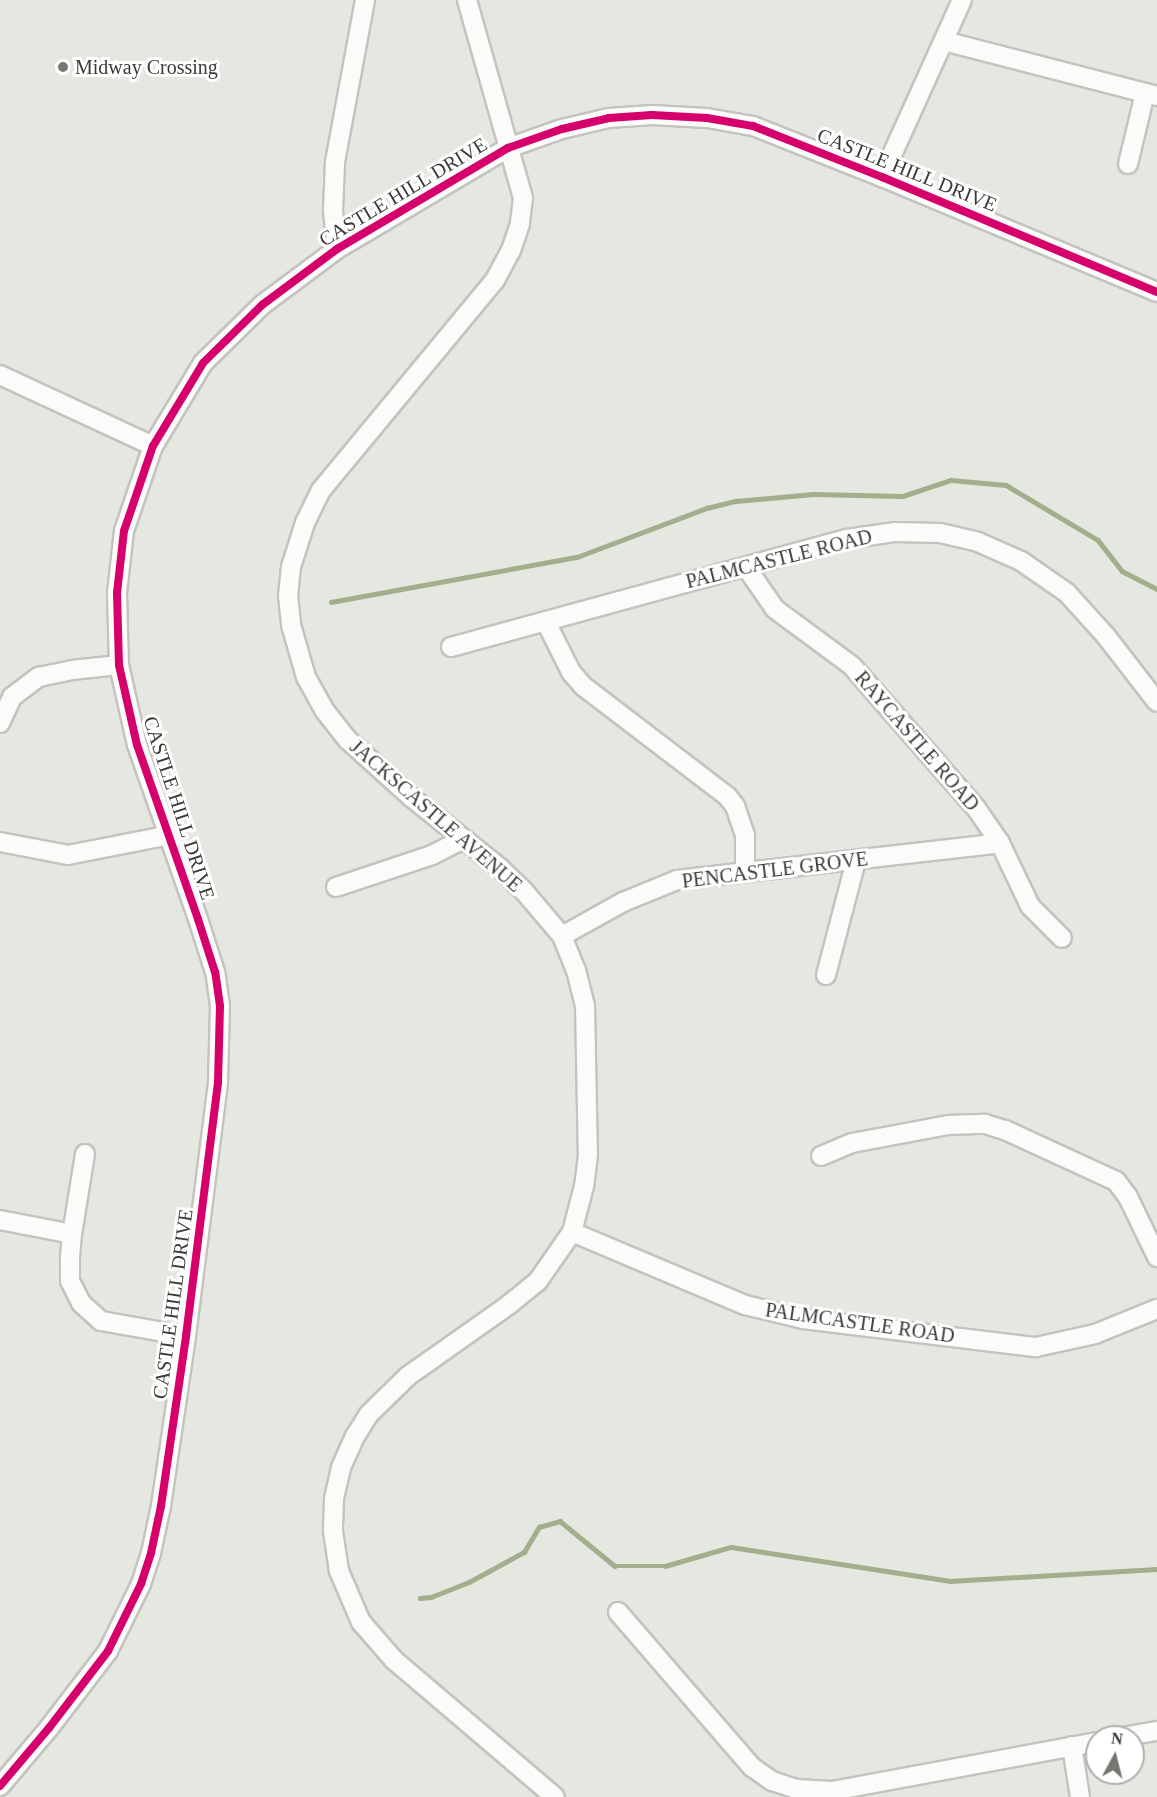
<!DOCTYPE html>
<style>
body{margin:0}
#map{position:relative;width:1157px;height:1797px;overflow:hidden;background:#e5e7e1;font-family:Georgia,serif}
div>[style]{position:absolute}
.stream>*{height:4.5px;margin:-2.25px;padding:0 2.25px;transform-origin:2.25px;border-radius:2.25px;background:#a3ae8c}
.roads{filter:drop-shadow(2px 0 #c3c4c0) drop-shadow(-2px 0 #c3c4c0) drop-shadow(0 2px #c3c4c0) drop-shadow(0 -2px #c3c4c0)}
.minor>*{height:18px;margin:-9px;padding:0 9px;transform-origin:9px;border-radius:9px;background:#fbfbfa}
.cycleway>*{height:8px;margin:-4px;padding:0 4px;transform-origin:4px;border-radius:4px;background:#d6006c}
.dots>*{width:16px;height:16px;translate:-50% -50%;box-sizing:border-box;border:3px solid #fff;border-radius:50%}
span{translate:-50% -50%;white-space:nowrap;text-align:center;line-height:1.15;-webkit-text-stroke:6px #fff;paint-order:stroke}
.poi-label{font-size:20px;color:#3a3b37}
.left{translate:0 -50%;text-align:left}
.street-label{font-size:20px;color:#3a3b37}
.north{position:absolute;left:1085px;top:1725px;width:60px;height:60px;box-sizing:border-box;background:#fff;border:2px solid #b0b1af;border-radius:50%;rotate:7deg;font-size:16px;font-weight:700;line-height:24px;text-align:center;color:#3a3b37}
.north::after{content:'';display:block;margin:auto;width:21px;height:27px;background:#767772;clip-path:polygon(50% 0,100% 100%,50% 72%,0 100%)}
</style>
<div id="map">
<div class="stream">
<i style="left:331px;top:602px;width:250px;rotate:-10.4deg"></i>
<i style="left:577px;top:557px;width:139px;rotate:-20.7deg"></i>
<i style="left:707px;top:508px;width:30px;rotate:-14deg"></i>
<i style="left:736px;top:501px;width:77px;rotate:-5.2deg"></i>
<i style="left:813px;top:494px;width:90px;rotate:1.3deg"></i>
<i style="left:903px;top:496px;width:51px;rotate:-18.4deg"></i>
<i style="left:951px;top:480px;width:55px;rotate:5.2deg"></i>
<i style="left:1006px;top:485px;width:107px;rotate:30.9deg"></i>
<i style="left:1098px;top:540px;width:39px;rotate:52deg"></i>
<i style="left:1122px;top:571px;width:39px;rotate:27deg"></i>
<i style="left:420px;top:1598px;width:11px;rotate:-5deg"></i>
<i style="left:431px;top:1597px;width:41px;rotate:-21.5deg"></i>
<i style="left:469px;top:1582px;width:63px;rotate:-28.6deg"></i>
<i style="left:524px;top:1552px;width:29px;rotate:-59deg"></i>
<i style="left:539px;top:1527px;width:22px;rotate:-16deg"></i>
<i style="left:560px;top:1521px;width:71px;rotate:39.3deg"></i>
<i style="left:615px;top:1566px;width:50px"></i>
<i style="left:665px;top:1566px;width:69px;rotate:-16.1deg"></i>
<i style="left:731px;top:1547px;width:222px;rotate:8.8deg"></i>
<i style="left:950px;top:1581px;width:207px;rotate:-3.3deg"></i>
</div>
<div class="roads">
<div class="minor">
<i style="left:467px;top:0;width:206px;rotate:74.2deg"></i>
<i style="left:523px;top:198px;width:26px;rotate:97deg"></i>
<i style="left:520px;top:224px;width:28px;rotate:109deg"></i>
<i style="left:511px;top:250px;width:34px;rotate:118deg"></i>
<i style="left:495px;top:280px;width:273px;rotate:129.6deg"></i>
<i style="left:321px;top:490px;width:37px;rotate:116deg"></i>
<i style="left:305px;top:523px;width:46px;rotate:107.7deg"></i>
<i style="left:291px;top:567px;width:28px;rotate:96deg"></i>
<i style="left:288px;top:595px;width:30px;rotate:84deg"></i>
<i style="left:291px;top:625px;width:54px;rotate:73.9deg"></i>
<i style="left:306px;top:677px;width:39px;rotate:61deg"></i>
<i style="left:325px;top:711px;width:37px;rotate:52deg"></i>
<i style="left:348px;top:740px;width:85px;rotate:42.1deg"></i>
<i style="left:411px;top:797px;width:114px;rotate:38.6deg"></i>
<i style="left:500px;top:868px;width:32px;rotate:44deg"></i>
<i style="left:523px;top:890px;width:60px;rotate:49.7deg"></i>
<i style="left:562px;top:936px;width:37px;rotate:68deg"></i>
<i style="left:576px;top:970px;width:36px;rotate:76deg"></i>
<i style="left:585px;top:1005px;width:150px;rotate:88.9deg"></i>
<i style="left:588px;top:1155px;width:31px;rotate:97deg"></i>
<i style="left:584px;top:1186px;width:48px;rotate:104.6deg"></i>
<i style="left:572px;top:1232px;width:60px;rotate:124.8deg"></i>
<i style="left:538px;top:1281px;width:36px;rotate:141deg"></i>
<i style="left:510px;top:1304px;width:125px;rotate:144.8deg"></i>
<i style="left:408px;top:1376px;width:54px;rotate:135.7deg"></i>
<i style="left:369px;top:1414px;width:26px;rotate:122deg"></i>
<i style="left:355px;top:1436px;width:35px;rotate:114deg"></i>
<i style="left:341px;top:1468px;width:32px;rotate:103deg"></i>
<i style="left:334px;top:1499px;width:32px;rotate:92deg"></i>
<i style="left:333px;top:1531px;width:40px;rotate:81.5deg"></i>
<i style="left:339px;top:1571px;width:56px;rotate:66.7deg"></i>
<i style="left:361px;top:1622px;width:50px;rotate:49deg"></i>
<i style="left:394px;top:1660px;width:211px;rotate:40.4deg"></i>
<i style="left:944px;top:41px;width:220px;rotate:14.5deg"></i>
<i style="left:1128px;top:164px;width:73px;rotate:-76.5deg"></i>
<i style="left:882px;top:177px;width:194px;rotate:-65.7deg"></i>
<i style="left:337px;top:249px;width:39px;rotate:-96deg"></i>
<i style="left:333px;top:210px;width:48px;rotate:-87.6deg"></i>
<i style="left:335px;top:162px;width:165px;rotate:-79.5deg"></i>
<i style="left:0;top:375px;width:169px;rotate:24.9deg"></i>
<i style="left:746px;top:567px;width:51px;rotate:55.4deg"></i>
<i style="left:775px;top:609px;width:96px;rotate:36.5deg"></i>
<i style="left:852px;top:666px;width:189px;rotate:48.9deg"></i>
<i style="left:976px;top:808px;width:42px;rotate:55.6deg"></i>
<i style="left:1000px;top:843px;width:70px;rotate:64.5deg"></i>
<i style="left:1030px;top:906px;width:45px;rotate:45deg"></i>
<i style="left:546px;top:622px;width:56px;rotate:63.4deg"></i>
<i style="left:571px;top:672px;width:18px;rotate:49deg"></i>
<i style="left:583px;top:686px;width:181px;rotate:37.4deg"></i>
<i style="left:727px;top:796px;width:13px;rotate:51deg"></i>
<i style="left:735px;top:806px;width:31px;rotate:71deg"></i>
<i style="left:745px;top:835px;width:36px;rotate:90deg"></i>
<i style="left:451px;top:647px;width:410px;rotate:-15.3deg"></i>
<i style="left:847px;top:539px;width:49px;rotate:-8.3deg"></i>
<i style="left:895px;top:532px;width:45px;rotate:1.3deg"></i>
<i style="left:940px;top:533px;width:39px;rotate:13deg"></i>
<i style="left:978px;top:542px;width:47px;rotate:23.8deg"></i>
<i style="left:1021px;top:561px;width:56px;rotate:34.8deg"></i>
<i style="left:1067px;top:593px;width:58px;rotate:47.8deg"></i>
<i style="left:1106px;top:636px;width:83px;rotate:52.3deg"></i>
<i style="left:0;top:723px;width:29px;rotate:-65deg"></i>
<i style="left:12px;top:697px;width:34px;rotate:-37deg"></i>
<i style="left:39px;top:677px;width:34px;rotate:-12deg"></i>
<i style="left:72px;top:670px;width:47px;rotate:-6.1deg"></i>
<i style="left:0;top:842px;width:69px;rotate:10.8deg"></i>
<i style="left:68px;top:855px;width:104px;rotate:-11.1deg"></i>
<i style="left:336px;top:887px;width:101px;rotate:-18.4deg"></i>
<i style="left:432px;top:855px;width:35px;rotate:-27deg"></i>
<i style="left:562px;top:936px;width:70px;rotate:-29.1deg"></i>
<i style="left:623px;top:902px;width:58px;rotate:-22.2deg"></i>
<i style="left:677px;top:880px;width:325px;rotate:-6.5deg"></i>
<i style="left:826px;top:975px;width:118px;rotate:-75.3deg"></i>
<i style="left:85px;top:1154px;width:81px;rotate:99.2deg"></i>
<i style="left:72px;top:1234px;width:25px;rotate:95deg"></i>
<i style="left:70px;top:1259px;width:22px;rotate:90deg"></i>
<i style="left:70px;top:1281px;width:25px;rotate:63deg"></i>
<i style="left:81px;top:1303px;width:27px;rotate:42deg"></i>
<i style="left:101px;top:1321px;width:86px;rotate:10deg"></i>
<i style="left:821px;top:1156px;width:34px;rotate:-23deg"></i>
<i style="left:852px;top:1143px;width:98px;rotate:-10.6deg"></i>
<i style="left:948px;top:1125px;width:37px;rotate:-2deg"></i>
<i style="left:985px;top:1124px;width:21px;rotate:17deg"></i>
<i style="left:1005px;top:1130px;width:122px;rotate:24.7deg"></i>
<i style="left:1116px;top:1181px;width:20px;rotate:53deg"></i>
<i style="left:1128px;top:1197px;width:67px;rotate:64.2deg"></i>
<i style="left:0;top:1220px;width:73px;rotate:11deg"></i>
<i style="left:572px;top:1232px;width:188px;rotate:22.9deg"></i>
<i style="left:745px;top:1305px;width:60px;rotate:13.6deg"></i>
<i style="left:803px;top:1319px;width:235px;rotate:6.9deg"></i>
<i style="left:1036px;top:1347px;width:60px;rotate:-12.4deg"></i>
<i style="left:1095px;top:1334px;width:67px;rotate:-22deg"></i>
<i style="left:618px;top:1612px;width:205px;rotate:49.2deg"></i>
<i style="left:752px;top:1767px;width:24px;rotate:35deg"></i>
<i style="left:772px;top:1781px;width:25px;rotate:18deg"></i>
<i style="left:796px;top:1789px;width:36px;rotate:3deg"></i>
<i style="left:832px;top:1791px;width:269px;rotate:-10.5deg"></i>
<i style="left:1122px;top:1737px;width:36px;rotate:-10deg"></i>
<i style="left:1072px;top:1746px;width:52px;rotate:81.1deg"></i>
<i style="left:0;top:1786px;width:76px;rotate:-49.8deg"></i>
<i style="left:49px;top:1728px;width:97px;rotate:-52.5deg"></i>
<i style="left:108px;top:1651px;width:75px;rotate:-63.8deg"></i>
<i style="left:141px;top:1584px;width:33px;rotate:-72deg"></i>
<i style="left:151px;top:1553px;width:48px;rotate:-78deg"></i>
<i style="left:161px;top:1506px;width:172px;rotate:-81.6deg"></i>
<i style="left:186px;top:1336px;width:256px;rotate:-82.8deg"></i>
<i style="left:218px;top:1082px;width:76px;rotate:-88.5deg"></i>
<i style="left:220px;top:1006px;width:34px;rotate:-98deg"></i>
<i style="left:215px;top:972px;width:56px;rotate:-107.8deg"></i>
<i style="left:198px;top:919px;width:184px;rotate:-109.3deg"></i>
<i style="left:137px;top:745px;width:82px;rotate:-102.7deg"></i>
<i style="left:119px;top:665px;width:72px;rotate:-91.6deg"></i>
<i style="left:117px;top:593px;width:62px;rotate:-83.6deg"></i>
<i style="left:124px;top:531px;width:90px;rotate:-71.2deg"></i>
<i style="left:153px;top:446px;width:97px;rotate:-58.9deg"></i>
<i style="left:203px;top:363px;width:83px;rotate:-44.5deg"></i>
<i style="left:262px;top:305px;width:94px;rotate:-36.7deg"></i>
<i style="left:337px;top:249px;width:199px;rotate:-30.6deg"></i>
<i style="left:508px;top:148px;width:57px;rotate:-19.4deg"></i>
<i style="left:562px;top:129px;width:48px;rotate:-13.2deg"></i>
<i style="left:609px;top:118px;width:43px;rotate:-4deg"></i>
<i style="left:652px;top:115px;width:55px;rotate:3.1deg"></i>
<i style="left:707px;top:118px;width:47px;rotate:9.9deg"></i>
<i style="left:753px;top:126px;width:139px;rotate:21.6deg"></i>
<i style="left:882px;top:177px;width:298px;rotate:22.7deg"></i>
</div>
</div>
<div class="cycleway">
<i style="left:0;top:1786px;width:76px;rotate:-49.8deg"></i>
<i style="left:49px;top:1728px;width:97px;rotate:-52.5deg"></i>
<i style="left:108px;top:1651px;width:75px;rotate:-63.8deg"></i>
<i style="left:141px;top:1584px;width:33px;rotate:-72deg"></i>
<i style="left:151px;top:1553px;width:48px;rotate:-78deg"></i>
<i style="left:161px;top:1506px;width:172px;rotate:-81.6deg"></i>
<i style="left:186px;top:1336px;width:256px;rotate:-82.8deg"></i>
<i style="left:218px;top:1082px;width:76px;rotate:-88.5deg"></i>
<i style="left:220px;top:1006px;width:34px;rotate:-98deg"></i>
<i style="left:215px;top:972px;width:56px;rotate:-107.8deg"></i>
<i style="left:198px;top:919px;width:184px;rotate:-109.3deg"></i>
<i style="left:137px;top:745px;width:82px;rotate:-102.7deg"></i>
<i style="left:119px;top:665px;width:72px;rotate:-91.6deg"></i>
<i style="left:117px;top:593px;width:62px;rotate:-83.6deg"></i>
<i style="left:124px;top:531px;width:90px;rotate:-71.2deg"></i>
<i style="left:153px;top:446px;width:97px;rotate:-58.9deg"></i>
<i style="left:203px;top:363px;width:83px;rotate:-44.5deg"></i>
<i style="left:262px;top:305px;width:94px;rotate:-36.7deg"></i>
<i style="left:337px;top:249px;width:199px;rotate:-30.6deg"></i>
<i style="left:508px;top:148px;width:57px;rotate:-19.4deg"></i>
<i style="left:562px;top:129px;width:48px;rotate:-13.2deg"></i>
<i style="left:609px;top:118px;width:43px;rotate:-4deg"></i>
<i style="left:652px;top:115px;width:55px;rotate:3.1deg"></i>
<i style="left:707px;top:118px;width:47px;rotate:9.9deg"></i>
<i style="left:753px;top:126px;width:139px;rotate:21.6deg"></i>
<i style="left:882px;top:177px;width:298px;rotate:22.7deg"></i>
</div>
<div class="dots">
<i style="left:63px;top:67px;background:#767772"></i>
</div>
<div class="poi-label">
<span class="left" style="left:75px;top:67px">Midway Crossing</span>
</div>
<div class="street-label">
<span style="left:907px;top:170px;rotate:22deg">CASTLE HILL DRIVE</span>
<span style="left:403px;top:192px;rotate:-31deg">CASTLE HILL DRIVE</span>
<span style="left:779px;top:559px;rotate:-14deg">PALMCASTLE ROAD</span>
<span style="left:917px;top:741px;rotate:49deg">RAYCASTLE ROAD</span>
<span style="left:179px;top:808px;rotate:72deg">CASTLE HILL DRIVE</span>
<span style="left:436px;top:816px;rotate:41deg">JACKSCASTLE AVENUE</span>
<span style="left:775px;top:870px;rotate:-7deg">PENCASTLE GROVE</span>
<span style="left:173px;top:1304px;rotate:-82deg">CASTLE HILL DRIVE</span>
<span style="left:860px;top:1323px;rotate:8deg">PALMCASTLE ROAD</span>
</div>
<div class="north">N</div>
</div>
